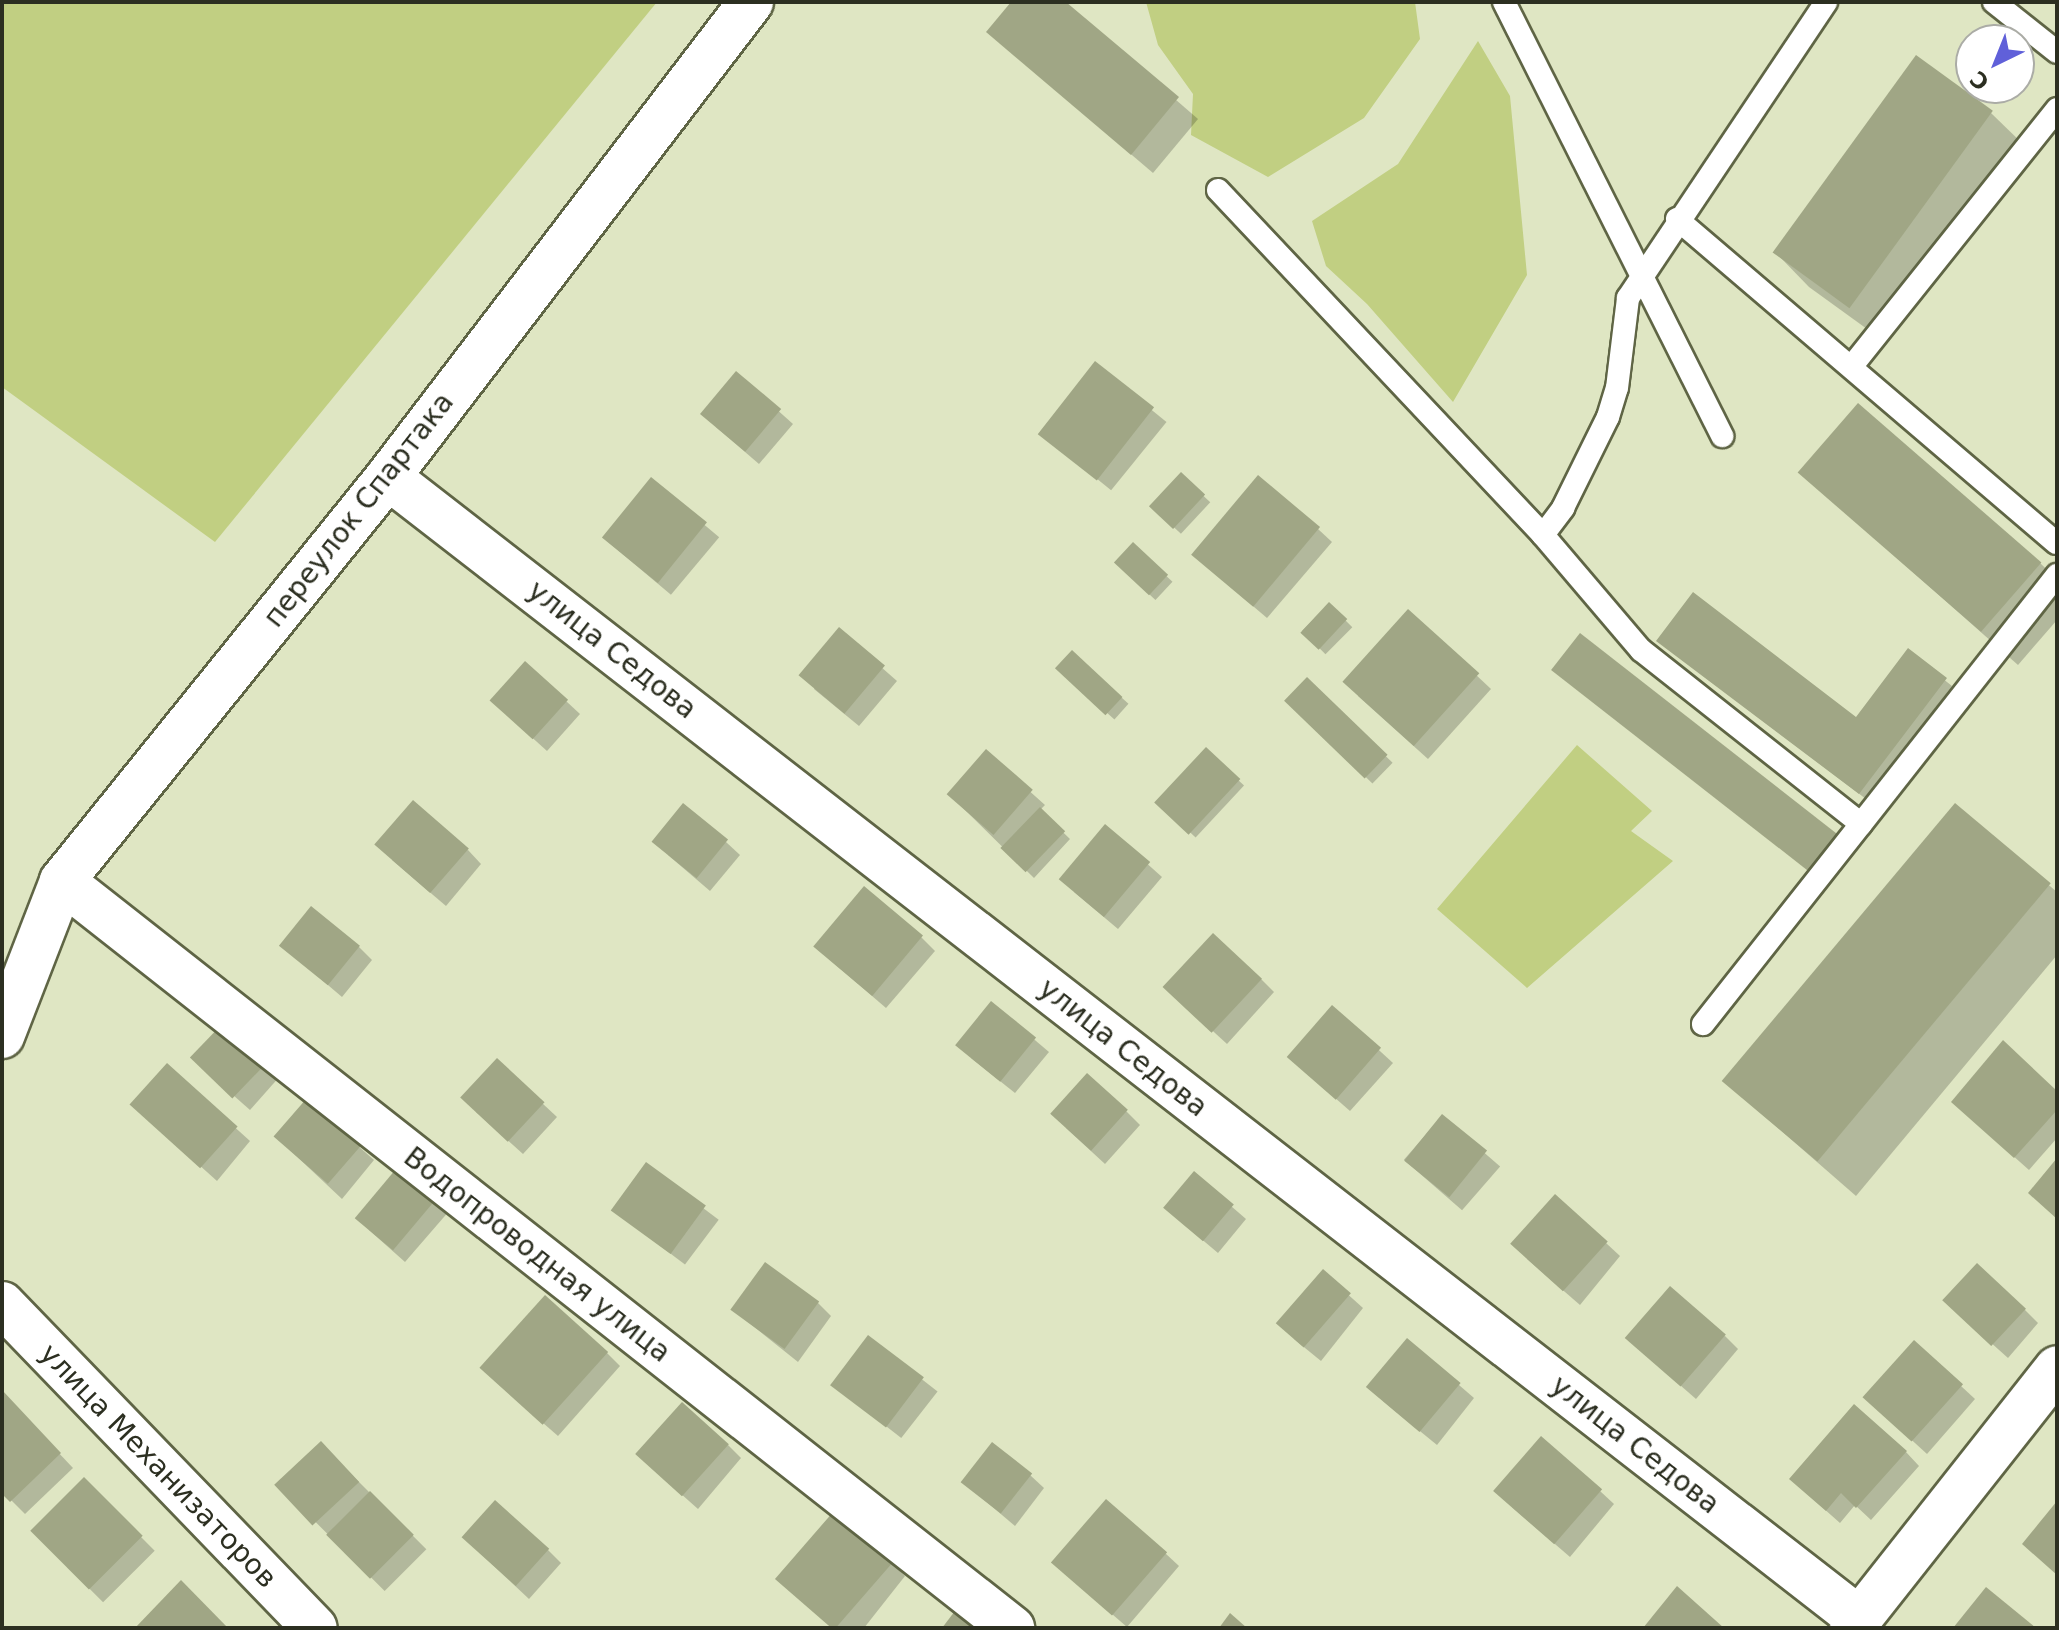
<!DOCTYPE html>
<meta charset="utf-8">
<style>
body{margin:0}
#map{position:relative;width:2059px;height:1630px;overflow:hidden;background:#dfe6c3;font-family:"DejaVu Sans",sans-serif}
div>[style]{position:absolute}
.green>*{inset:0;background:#c1cf82}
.shadow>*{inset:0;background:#0003;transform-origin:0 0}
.building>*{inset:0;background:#a0a685;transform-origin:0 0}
.roads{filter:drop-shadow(2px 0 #5f6545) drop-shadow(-2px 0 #5f6545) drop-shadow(0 2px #5f6545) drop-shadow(0 -2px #5f6545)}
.lane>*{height:22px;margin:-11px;padding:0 11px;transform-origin:11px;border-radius:11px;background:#fff}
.street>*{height:44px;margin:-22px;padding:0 22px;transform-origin:22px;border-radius:22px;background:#fff}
span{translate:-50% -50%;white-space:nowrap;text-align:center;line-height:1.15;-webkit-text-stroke:7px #fff;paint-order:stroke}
.street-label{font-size:28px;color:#2c2f21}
.frame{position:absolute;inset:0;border:4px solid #2c2f21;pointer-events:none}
.north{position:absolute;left:1955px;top:24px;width:80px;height:80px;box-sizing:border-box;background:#fff;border:2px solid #abaca6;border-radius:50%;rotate:223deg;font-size:22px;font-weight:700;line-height:32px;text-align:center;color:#2c2f21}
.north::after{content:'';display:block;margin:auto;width:28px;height:36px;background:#6060d9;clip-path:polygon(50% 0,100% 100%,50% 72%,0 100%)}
</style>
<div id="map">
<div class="green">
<i style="clip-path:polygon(2px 2px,657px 2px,215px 542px,2px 387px)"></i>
<i style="clip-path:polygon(1146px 2px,1415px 2px,1420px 39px,1364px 118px,1268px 177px,1191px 135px,1193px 94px,1158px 45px)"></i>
<i style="clip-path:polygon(1478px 41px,1510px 96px,1527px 275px,1453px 402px,1367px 304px,1326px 266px,1312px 221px,1398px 164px)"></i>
<i style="clip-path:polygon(1577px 745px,1652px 811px,1631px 831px,1673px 861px,1527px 988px,1437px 909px)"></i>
</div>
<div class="shadow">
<i style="clip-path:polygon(1014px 2px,1063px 2px,1198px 119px,1153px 173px,988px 32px)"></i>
<i style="clip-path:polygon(1991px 113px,2027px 148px,1885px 342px,1809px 287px,1774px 251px)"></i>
<i style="left:1095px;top:364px;width:92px;height:88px;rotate:39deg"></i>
<i style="clip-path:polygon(736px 373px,793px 424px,759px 464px,716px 427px)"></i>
<i style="clip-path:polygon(1801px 473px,2040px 563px,2057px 579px,2057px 620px,2018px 665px)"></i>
<i style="left:1181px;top:475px;width:40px;height:43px;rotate:43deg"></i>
<i style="left:651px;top:480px;width:89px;height:75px;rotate:40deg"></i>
<i style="clip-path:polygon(1318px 529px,1332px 542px,1267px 618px,1207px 567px)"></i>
<i style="left:1133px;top:545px;width:54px;height:25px;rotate:43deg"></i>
<i style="left:1329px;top:604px;width:33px;height:38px;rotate:45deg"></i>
<i style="clip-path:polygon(1408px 611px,1491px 689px,1428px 759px,1358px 696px)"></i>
<i style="clip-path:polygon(839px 630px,897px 681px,859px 726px,814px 689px)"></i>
<i style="clip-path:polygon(1665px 647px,1857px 719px,1908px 651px,1952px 686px,1866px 799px)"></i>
<i style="left:1072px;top:653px;width:76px;height:21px;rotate:42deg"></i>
<i style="left:1307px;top:680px;width:119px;height:29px;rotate:44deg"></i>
<i style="clip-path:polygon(566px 701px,580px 714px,547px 751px,505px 713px)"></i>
<i style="left:1206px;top:750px;width:52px;height:71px;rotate:43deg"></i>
<i style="clip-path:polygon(986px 752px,1045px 805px,1040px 810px,1070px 839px,1034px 878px,962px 807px)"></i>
<i style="clip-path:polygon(1955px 806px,2057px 892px,2057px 955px,1856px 1196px,1725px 1082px)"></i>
<i style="clip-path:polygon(1106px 827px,1162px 877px,1118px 929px,1074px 892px)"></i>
<i style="clip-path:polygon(726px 842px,740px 855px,710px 891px,668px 855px)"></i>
<i style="clip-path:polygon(468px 850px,481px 864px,446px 906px,392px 860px)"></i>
<i style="clip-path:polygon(921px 937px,935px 951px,886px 1008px,829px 959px)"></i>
<i style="clip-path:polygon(282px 946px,358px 946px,372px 960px,342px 997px)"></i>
<i style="clip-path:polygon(1261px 979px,1274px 992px,1227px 1044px,1179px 1000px)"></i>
<i style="clip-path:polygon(991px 1003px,1049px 1052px,1015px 1093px,971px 1058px)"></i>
<i style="clip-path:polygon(1332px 1007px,1393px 1063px,1350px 1111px,1302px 1069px)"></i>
<i style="clip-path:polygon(226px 1023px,281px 1075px,250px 1110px,207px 1072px)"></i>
<i style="clip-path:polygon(497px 1061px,557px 1117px,523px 1154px,476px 1112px)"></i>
<i style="clip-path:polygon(167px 1066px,250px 1141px,217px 1181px,148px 1119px)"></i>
<i style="clip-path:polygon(2057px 1093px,2057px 1138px,2029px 1170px,1967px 1115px)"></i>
<i style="clip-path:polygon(307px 1101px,374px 1160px,342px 1199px,291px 1151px)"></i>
<i style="clip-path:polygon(1126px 1111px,1140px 1125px,1105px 1164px,1066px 1128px)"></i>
<i style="left:1442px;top:1116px;width:77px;height:58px;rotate:41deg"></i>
<i style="clip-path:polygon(401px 1165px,450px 1210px,405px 1262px,369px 1230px)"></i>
<i style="left:646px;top:1165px;width:91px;height:56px;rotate:37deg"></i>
<i style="clip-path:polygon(1194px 1174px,1246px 1219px,1218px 1253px,1180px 1221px)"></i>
<i style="clip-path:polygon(1606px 1243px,1620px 1256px,1580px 1305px,1527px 1259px)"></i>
<i style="clip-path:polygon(1323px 1272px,1363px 1308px,1321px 1361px,1294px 1339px)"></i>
<i style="clip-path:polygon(818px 1303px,831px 1316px,798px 1362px,733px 1310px)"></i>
<i style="clip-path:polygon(2025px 1310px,2038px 1323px,2008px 1358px,1960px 1315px)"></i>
<i style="clip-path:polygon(1725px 1336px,1738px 1349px,1696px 1399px,1641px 1351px)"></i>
<i style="left:869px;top:1338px;width:87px;height:59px;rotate:38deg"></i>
<i style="clip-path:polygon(1407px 1340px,1474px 1398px,1437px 1445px,1383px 1401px)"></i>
<i style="clip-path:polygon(607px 1353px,620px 1366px,558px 1436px,496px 1382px)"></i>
<i style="clip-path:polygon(1961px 1386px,1975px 1399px,1927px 1454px,1881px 1412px)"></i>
<i style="clip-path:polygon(2px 1393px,73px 1468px,25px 1514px,2px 1491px)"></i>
<i style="left:321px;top:1444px;width:149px;height:59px;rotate:45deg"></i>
<i style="clip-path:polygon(728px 1445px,741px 1458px,698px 1509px,653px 1469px)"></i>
<i style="clip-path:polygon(1906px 1452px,1919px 1466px,1871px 1520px,1855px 1505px,1840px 1523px,1805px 1492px)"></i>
<i style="clip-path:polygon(1030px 1475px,1044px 1488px,1015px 1526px,963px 1482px)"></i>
<i style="left:84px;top:1480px;width:100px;height:73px;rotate:45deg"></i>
<i style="clip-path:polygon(1600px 1491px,1614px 1504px,1570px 1557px,1512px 1507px)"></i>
<i style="clip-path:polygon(548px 1550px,561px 1563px,529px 1599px,479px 1552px)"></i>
<i style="clip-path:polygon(1165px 1553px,1179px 1566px,1127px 1627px,1068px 1576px)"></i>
<i style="clip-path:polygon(892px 1563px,905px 1576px,864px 1628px,836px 1628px,781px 1581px)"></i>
</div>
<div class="building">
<i style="clip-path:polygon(1011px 2px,1066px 2px,1179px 97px,1131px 155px,986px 32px)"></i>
<i style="left:1916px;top:55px;width:95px;height:244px;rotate:36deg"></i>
<i style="left:1095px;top:361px;width:75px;height:93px;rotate:38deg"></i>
<i style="left:736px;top:371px;width:59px;height:56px;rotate:40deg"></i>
<i style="left:1858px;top:403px;width:243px;height:92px;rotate:41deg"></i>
<i style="left:1181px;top:472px;width:33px;height:47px;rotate:43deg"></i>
<i style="left:1258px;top:475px;width:81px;height:104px;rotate:40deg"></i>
<i style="left:651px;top:477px;width:72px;height:78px;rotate:39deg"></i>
<i style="left:1133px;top:542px;width:48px;height:28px;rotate:43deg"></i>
<i style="clip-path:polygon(1693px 592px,1856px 717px,1908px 648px,1947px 678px,1859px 794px,1656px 641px)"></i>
<i style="left:1329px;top:602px;width:25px;height:42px;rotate:43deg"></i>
<i style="left:1408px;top:609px;width:96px;height:98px;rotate:42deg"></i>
<i style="left:839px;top:627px;width:60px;height:63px;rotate:40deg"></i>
<i style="left:1580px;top:633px;width:330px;height:47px;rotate:38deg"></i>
<i style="left:1072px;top:650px;width:69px;height:25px;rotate:43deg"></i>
<i style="left:525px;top:661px;width:58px;height:53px;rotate:42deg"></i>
<i style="left:1307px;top:677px;width:112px;height:33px;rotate:44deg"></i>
<i style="left:1206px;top:747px;width:47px;height:76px;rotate:43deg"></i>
<i style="left:986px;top:749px;width:62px;height:60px;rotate:41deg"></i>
<i style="left:413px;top:800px;width:74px;height:59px;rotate:41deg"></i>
<i style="left:683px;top:803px;width:58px;height:50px;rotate:39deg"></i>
<i style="left:1955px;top:803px;width:125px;height:363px;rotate:40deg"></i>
<i style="left:1040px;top:807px;width:35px;height:57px;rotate:44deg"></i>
<i style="left:1105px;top:824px;width:59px;height:72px;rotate:40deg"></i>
<i style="left:864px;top:886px;width:77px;height:79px;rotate:40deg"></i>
<i style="left:311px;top:906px;width:63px;height:51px;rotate:39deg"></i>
<i style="left:1213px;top:933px;width:67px;height:74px;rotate:43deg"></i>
<i style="left:991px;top:1001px;width:58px;height:57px;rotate:39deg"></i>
<i style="left:1332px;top:1005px;width:65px;height:69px;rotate:41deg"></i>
<i style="left:226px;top:1020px;width:59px;height:52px;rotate:44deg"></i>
<i style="clip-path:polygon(2003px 1040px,2057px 1091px,2057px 1110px,2014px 1158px,1951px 1102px)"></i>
<i style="left:497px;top:1058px;width:65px;height:54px;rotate:43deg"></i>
<i style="left:167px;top:1063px;width:95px;height:56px;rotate:42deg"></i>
<i style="left:1087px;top:1073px;width:55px;height:55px;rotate:42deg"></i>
<i style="left:307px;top:1098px;width:72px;height:51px;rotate:41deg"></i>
<i style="left:1442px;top:1114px;width:58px;height:60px;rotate:39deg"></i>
<i style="clip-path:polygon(2057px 1158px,2057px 1219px,2028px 1193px)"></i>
<i style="left:646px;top:1162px;width:74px;height:60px;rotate:36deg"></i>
<i style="left:401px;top:1163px;width:50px;height:72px;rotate:40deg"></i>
<i style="left:1194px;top:1171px;width:52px;height:48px;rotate:40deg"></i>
<i style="left:1555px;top:1194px;width:71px;height:67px;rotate:42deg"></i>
<i style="left:765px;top:1262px;width:67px;height:59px;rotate:36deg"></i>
<i style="left:1977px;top:1263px;width:67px;height:51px;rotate:43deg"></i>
<i style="left:1323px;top:1269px;width:37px;height:72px;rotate:41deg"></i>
<i style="left:1670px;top:1286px;width:74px;height:69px;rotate:41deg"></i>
<i style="left:545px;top:1295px;width:85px;height:98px;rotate:42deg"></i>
<i style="left:868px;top:1335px;width:70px;height:63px;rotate:37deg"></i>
<i style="left:1407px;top:1338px;width:70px;height:64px;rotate:40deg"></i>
<i style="left:1914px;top:1340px;width:66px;height:77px;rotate:42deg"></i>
<i style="clip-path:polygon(2px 1390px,61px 1453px,10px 1502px,2px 1494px)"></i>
<i style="left:682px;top:1402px;width:63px;height:70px;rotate:42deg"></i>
<i style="clip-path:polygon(1854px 1404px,1907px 1451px,1856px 1508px,1841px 1493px,1826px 1511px,1789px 1479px)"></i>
<i style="left:1541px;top:1436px;width:81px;height:73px;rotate:41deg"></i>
<i style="left:321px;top:1441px;width:56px;height:64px;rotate:47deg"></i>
<i style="left:992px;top:1442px;width:51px;height:51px;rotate:38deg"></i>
<i style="left:84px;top:1477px;width:83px;height:76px;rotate:45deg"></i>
<i style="left:370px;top:1491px;width:62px;height:62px;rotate:45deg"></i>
<i style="left:1106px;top:1499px;width:81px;height:84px;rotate:41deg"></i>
<i style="left:495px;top:1500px;width:73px;height:50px;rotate:42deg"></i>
<i style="clip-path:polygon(2057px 1501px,2057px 1575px,2022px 1544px)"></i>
<i style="left:834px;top:1511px;width:78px;height:90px;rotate:41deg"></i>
<i style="clip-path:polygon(181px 1580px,228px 1628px,135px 1628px)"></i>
<i style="clip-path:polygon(1677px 1586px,1724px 1628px,1643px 1628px)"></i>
<i style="clip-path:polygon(1986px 1587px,2036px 1628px,1953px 1628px)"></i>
<i style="clip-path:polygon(958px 1607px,983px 1628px,942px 1628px)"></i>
<i style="clip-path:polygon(1230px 1613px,1247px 1628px,1219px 1628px)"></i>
</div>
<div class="roads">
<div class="lane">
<i style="left:1504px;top:2px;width:486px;rotate:63.3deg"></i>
<i style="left:1994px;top:2px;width:80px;rotate:38.4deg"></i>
<i style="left:1218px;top:190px;width:474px;rotate:46.7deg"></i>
<i style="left:1543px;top:535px;width:34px;rotate:-53deg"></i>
<i style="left:1563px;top:508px;width:102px;rotate:-63.7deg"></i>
<i style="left:1608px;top:417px;width:30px;rotate:-73deg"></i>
<i style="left:1617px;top:388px;width:91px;rotate:-83deg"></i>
<i style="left:1628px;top:298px;width:356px;rotate:-56.2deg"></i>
<i style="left:1677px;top:219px;width:499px;rotate:40.5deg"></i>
<i style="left:1852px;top:366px;width:329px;rotate:-51.4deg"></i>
<i style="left:1543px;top:535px;width:151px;rotate:49.6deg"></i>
<i style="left:1641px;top:650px;width:280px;rotate:38.3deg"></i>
<i style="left:1861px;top:824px;width:255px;rotate:128.3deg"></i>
<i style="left:1861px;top:824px;width:317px;rotate:-51.8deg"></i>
</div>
<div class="street">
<i style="left:388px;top:477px;width:1862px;rotate:37.82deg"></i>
<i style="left:62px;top:881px;width:1209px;rotate:38.18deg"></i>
<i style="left:2px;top:1036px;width:166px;rotate:-68.8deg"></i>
<i style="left:62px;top:881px;width:519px;rotate:-51.1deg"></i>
<i style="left:388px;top:477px;width:598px;rotate:-52.61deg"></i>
<i style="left:2px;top:1304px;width:450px;rotate:46deg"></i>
<i style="left:1852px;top:1628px;width:331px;rotate:-51.7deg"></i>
</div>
</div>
<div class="street-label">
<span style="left:359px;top:510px;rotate:-52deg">переулок Спартака</span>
<span style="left:612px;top:650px;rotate:38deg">улица Седова</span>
<span style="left:1123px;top:1048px;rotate:38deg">улица Седова</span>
<span style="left:537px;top:1255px;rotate:38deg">Водопроводная улица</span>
<span style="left:1635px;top:1445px;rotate:38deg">улица Седова</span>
<span style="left:158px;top:1466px;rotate:46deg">улица Механизаторов</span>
</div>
<div class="frame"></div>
<div class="north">С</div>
</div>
